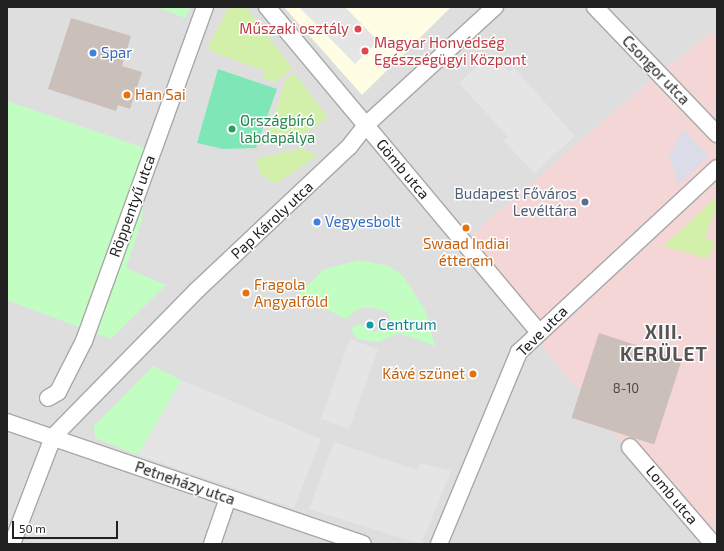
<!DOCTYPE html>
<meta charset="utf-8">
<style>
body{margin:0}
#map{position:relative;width:724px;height:551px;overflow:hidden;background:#f2eee7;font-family:"Exo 2",sans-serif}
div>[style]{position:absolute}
.residential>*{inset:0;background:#dfdede}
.commercial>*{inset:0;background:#f4d6d7}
.education>*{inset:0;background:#fffde3}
.grass>*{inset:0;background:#d2f0aa}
.park>*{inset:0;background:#c2fec2}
.pitch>*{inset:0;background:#7fe7b7}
.parking>*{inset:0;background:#e5e5e5;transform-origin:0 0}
.plaza>*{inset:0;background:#dbdce8}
.building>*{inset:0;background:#cbbfba;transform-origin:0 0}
.roads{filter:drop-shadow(1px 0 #a8a8a8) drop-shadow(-1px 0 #a8a8a8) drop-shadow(0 1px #a8a8a8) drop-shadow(0 -1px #a8a8a8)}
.minor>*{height:16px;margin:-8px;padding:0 8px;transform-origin:8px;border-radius:8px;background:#fff}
.dots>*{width:11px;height:11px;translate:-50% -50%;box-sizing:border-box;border:2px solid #fff;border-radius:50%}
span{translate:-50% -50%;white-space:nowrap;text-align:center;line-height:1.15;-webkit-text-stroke:3px #fff;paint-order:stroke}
.number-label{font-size:13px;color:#4c4847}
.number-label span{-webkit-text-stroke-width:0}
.health-label{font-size:15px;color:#be3a42}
.right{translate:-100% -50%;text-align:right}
.left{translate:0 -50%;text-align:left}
.shop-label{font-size:15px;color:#366cbe}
.street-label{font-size:15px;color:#212121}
.food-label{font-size:15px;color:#c56008}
.leisure-label{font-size:15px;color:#27864d}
.service-label{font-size:15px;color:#4e5e75}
.culture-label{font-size:15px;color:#0d838f}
.district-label{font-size:19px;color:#545454;font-weight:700;letter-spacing:1px}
.frame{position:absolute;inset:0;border:8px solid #212121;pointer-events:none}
.scale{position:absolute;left:12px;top:521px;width:106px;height:18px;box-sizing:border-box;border:2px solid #212121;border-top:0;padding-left:5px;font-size:12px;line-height:14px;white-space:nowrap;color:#212121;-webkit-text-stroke:3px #fff;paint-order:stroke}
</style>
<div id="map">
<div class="residential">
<i style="clip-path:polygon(7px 7px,717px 7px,717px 29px,644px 86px,460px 246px,706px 544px,7px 544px)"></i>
</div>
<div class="commercial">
<i style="clip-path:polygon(717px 29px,717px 544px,706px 544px,459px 246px,644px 86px)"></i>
</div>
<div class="education">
<i style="clip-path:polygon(284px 7px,451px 7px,362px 95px)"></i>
</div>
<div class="grass">
<i style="clip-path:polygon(229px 7px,246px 7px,292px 68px,275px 83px,262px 78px,265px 71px,210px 51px,209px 44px)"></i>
<i style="clip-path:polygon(295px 74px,328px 118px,294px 140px,287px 140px,269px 132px,286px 78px)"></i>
<i style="clip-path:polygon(302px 148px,317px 156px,275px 184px,260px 174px,256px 159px)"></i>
<i style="clip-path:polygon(717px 196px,717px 206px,705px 238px,715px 242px,708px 259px,664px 246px)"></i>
</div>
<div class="park">
<i style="clip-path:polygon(157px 7px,190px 7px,185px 18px)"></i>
<i style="clip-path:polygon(7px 101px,147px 149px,142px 220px,126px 268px,166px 285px,111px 339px,7px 300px)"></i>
<i style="clip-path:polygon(360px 260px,389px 266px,403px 276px,425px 310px,435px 346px,399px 333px,378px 342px,358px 339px,351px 331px,354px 326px,360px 324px,374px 332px,391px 321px,388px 312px,370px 307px,358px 309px,346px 319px,298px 294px,325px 269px)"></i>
<i style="clip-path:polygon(153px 366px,181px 380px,138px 455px,95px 438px,94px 426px)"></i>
</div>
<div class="pitch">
<i style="clip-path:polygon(218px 69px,277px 89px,256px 148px,223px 149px,197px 143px)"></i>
</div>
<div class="parking">
<i style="clip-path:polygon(299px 7px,345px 7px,378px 41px,355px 64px)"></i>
<i style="clip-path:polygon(492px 53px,509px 72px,514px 68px,575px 136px,534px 173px,504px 141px,508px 137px,459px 83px)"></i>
<i style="left:350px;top:339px;width:30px;height:85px;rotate:20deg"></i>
<i style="clip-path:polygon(181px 380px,321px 439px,294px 508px,138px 455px)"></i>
<i style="clip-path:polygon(334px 442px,417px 470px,420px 463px,451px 471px,421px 544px,309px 509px)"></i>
</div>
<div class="plaza">
<i style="clip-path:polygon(683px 129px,709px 156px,678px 185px,669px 156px)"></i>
</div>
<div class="building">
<i style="clip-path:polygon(71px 18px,131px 36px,122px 66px,142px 72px,130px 109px,118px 105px,116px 111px,48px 89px)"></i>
<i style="left:599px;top:333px;width:87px;height:89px;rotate:18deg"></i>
</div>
<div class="roads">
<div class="minor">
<i style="left:267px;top:7px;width:424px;rotate:50.1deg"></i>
<i style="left:595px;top:7px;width:176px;rotate:46.2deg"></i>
<i style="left:48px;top:398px;width:12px;rotate:-31deg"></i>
<i style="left:58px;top:392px;width:57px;rotate:-63deg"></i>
<i style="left:84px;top:341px;width:355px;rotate:-70.1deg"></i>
<i style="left:7px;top:422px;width:376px;rotate:18.9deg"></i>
<i style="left:630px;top:447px;width:128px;rotate:49.4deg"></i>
<i style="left:12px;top:544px;width:115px;rotate:-69deg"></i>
<i style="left:53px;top:437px;width:204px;rotate:-45.6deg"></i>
<i style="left:196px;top:291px;width:210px;rotate:-43.3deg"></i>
<i style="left:349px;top:147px;width:28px;rotate:-52deg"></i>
<i style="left:366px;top:125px;width:175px;rotate:-42.5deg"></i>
<i style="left:212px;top:544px;width:49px;rotate:-70.8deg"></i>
<i style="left:439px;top:544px;width:208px;rotate:-67.4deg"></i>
<i style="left:519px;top:352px;width:270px;rotate:-42.9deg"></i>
</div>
</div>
<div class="dots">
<i style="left:358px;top:29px;background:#e0444e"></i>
<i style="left:365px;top:51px;background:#e0444e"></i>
<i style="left:93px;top:53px;background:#3f7fe0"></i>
<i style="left:127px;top:95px;background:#e8710a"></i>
<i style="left:232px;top:129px;background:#2e9e5b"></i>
<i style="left:585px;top:202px;background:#5c6f8a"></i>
<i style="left:317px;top:222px;background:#3f7fe0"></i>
<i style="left:466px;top:228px;background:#e8710a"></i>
<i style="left:246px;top:293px;background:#e8710a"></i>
<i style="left:370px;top:325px;background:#0f9aa8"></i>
<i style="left:473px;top:374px;background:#e8710a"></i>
</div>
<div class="number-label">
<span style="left:626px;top:388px">8-10</span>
</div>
<div class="health-label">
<span class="right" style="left:349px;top:29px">Műszaki osztály</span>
<span class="left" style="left:374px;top:51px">Magyar Honvédség<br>Egészségügyi Központ</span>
</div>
<div class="shop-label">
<span class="left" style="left:101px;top:53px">Spar</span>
<span class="left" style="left:325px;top:222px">Vegyesbolt</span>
</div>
<div class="street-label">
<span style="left:656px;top:70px;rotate:46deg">Csongor utca</span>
<span style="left:403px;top:169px;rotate:50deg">Gömb utca</span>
<span style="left:132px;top:206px;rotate:-70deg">Röppentyű utca</span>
<span style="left:272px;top:220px;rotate:-43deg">Pap Károly utca</span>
<span style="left:542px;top:331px;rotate:-45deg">Teve utca</span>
<span style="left:185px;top:483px;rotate:19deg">Petneházy utca</span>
<span style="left:672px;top:495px;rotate:50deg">Lomb utca</span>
</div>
<div class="food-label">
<span class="left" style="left:135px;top:95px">Han Sai</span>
<span style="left:466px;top:252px">Swaad Indiai<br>étterem</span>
<span class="left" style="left:254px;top:293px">Fragola<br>Angyalföld</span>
<span class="right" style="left:465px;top:374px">Kávé szünet</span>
</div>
<div class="leisure-label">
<span class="left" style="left:240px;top:129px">Országbíró<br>labdapálya</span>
</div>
<div class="service-label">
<span class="right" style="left:577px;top:202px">Budapest Főváros<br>Levéltára</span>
</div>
<div class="culture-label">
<span class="left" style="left:378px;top:325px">Centrum</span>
</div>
<div class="district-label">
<span style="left:664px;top:343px">XIII.<br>KERÜLET</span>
</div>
<div class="frame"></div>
<div class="scale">50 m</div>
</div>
